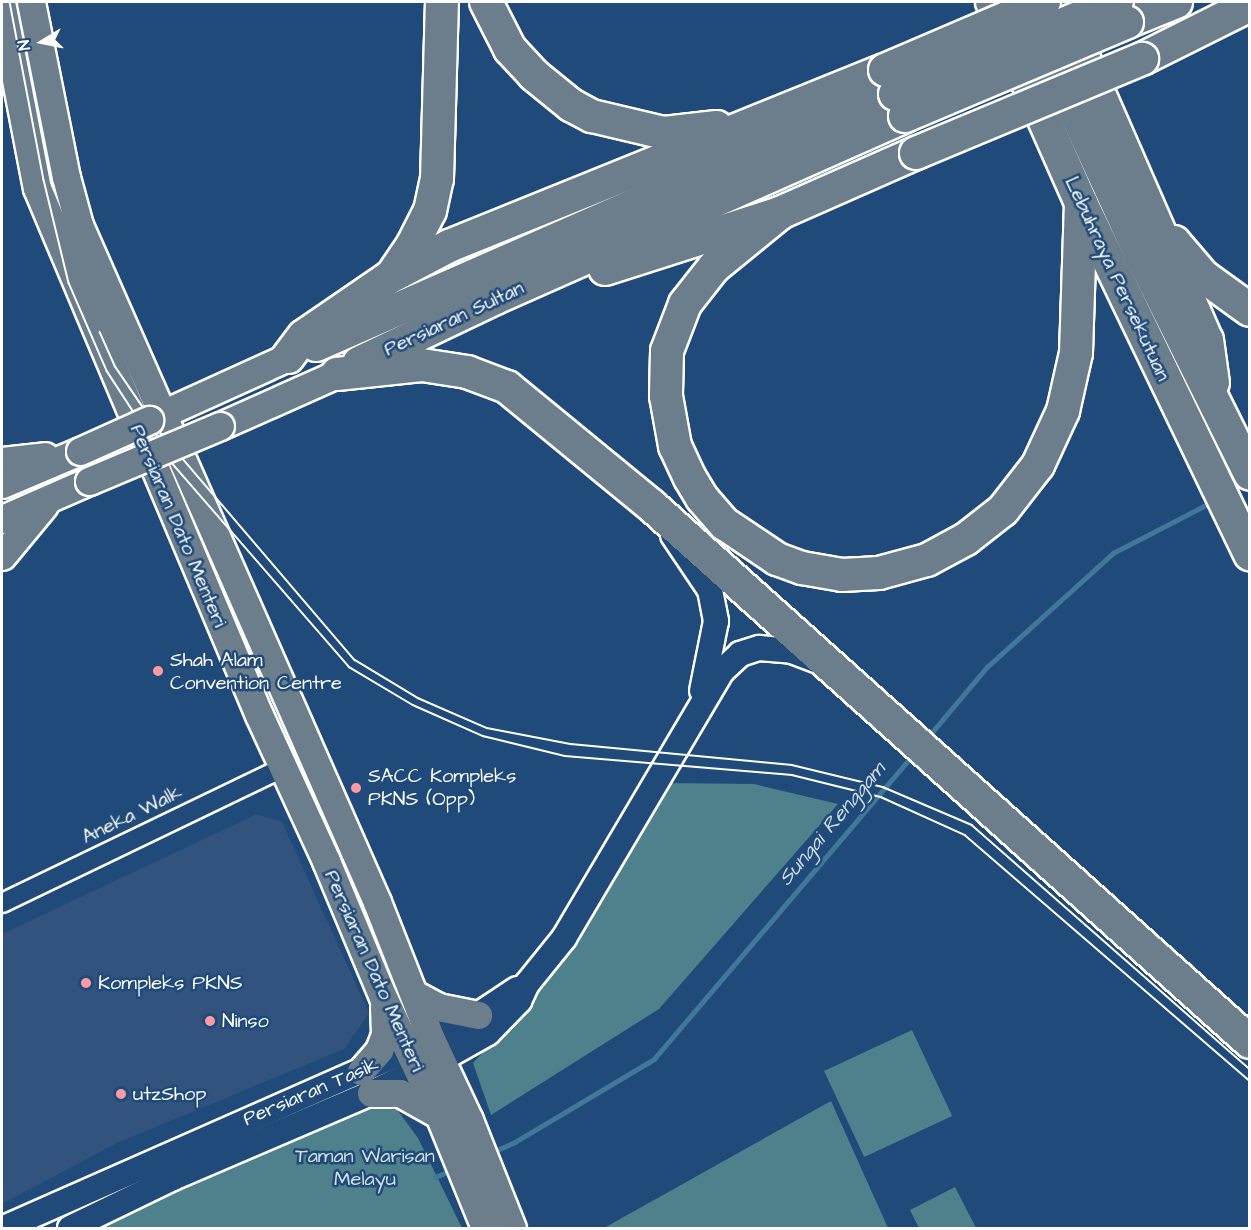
<!DOCTYPE html>
<style>
body{margin:0}
#map{position:relative;width:1251px;height:1230px;overflow:hidden;background:#1f4a7a;font-family:"Architects Daughter",sans-serif}
div>[style]{position:absolute}
.built>*{inset:0;background:#32537d}
.green>*{inset:0;background:#4f818c;transform-origin:0 0}
.stream>*{height:4.5px;margin:-2.25px;padding:0 2.25px;transform-origin:2.25px;border-radius:2.25px;background:#3f7899}
.roads{filter:drop-shadow(2px 0 #fff) drop-shadow(-2px 0 #fff) drop-shadow(0 2px #fff) drop-shadow(0 -2px #fff)}
.street>*{height:18px;margin:-9px;padding:0 9px;transform-origin:9px;border-radius:9px;background:#1f4a7a}
.secondary>*{height:24px;margin:-12px;padding:0 12px;transform-origin:12px;border-radius:12px;background:#1f4a7a}
.primary>*{height:27px;margin:-13.5px;padding:0 13.5px;transform-origin:13.5px;border-radius:13.5px;background:#6c7d8b}
.highway>*{height:32px;margin:-16px;padding:0 16px;transform-origin:16px;border-radius:16px;background:#6c7d8b}
.tram>*{height:1.5px;margin:-0.75px;padding:0 0.75px;transform-origin:0.75px;border-radius:0.75px;background:#fff}
.bridges{filter:drop-shadow(2px 0 #fff) drop-shadow(-2px 0 #fff) drop-shadow(0 2px #fff) drop-shadow(0 -2px #fff)}
.primary-bridge>*{height:27px;margin:-13.5px;padding:0 13.5px;transform-origin:13.5px;border-radius:13.5px;background:#6c7d8b}
.highway-bridge>*{height:32px;margin:-16px;padding:0 16px;transform-origin:16px;border-radius:16px;background:#6c7d8b}
.dots>*{width:16px;height:16px;translate:-50% -50%;box-sizing:border-box;border:3px solid #1f4a7a;border-radius:50%}
span{translate:-50% -50%;white-space:nowrap;text-align:center;line-height:1.15;-webkit-text-stroke:5px #1f4a7a;paint-order:stroke}
.street-label{font-size:20px;color:#fff}
.poi-label{font-size:20px;color:#fff}
.left{translate:0 -50%;text-align:left}
.park-label{font-size:20px;color:#d3e0e2}
.water-label{font-size:21px;color:#cfdde6;font-style:italic}
.frame{position:absolute;inset:0;border:3px solid #fff;pointer-events:none}
.north{position:absolute;left:12px;top:12px;width:60px;height:60px;-webkit-text-stroke:4px #1f4a7a;paint-order:stroke;rotate:260deg;font-size:16px;font-weight:700;line-height:24px;text-align:center;color:#fff}
.north::after{content:'';display:block;margin:auto;width:21px;height:27px;background:#fff;clip-path:polygon(50% 0,100% 100%,50% 72%,0 100%)}
</style>
<div id="map">
<div class="built">
<i style="clip-path:polygon(257px 814px,282px 822px,369px 1013px,344px 1049px,115px 1144px,2px 1204px,2px 934px)"></i>
</div>
<div class="green">
<i style="clip-path:polygon(667px 783px,754px 784px,838px 804px,659px 1009px,491px 1115px,473px 1063px,534px 998px)"></i>
<i style="left:912px;top:1030px;width:95px;height:97px;rotate:65deg"></i>
<i style="clip-path:polygon(390px 1100px,418px 1138px,462px 1228px,85px 1228px,353px 1110px)"></i>
<i style="clip-path:polygon(831px 1101px,888px 1228px,604px 1228px)"></i>
<i style="clip-path:polygon(955px 1187px,976px 1228px,919px 1228px,910px 1210px)"></i>
</div>
<div class="stream">
<i style="left:928px;top:737px;width:92px;rotate:-49.9deg"></i>
<i style="left:987px;top:667px;width:170px;rotate:-42.1deg"></i>
<i style="left:1113px;top:553px;width:111px;rotate:-27.3deg"></i>
<i style="left:492px;top:1152px;width:25px;rotate:-23deg"></i>
<i style="left:515px;top:1142px;width:162px;rotate:-30.8deg"></i>
<i style="left:654px;top:1059px;width:399px;rotate:-49.6deg"></i>
<i style="left:435px;top:1177px;width:18px;rotate:-22deg"></i>
</div>
<div class="roads">
<div class="street">
<i style="left:2px;top:903px;width:311px;rotate:-25.7deg"></i>
</div>
<div class="secondary">
<i style="left:673px;top:535px;width:66px;rotate:56.1deg"></i>
<i style="left:710px;top:590px;width:32px;rotate:79deg"></i>
<i style="left:716px;top:621px;width:71px;rotate:101.3deg"></i>
<i style="left:4px;top:1228px;width:441px;rotate:-23.8deg"></i>
<i style="left:407px;top:1050px;width:79px;rotate:-26.2deg"></i>
<i style="left:478px;top:1015px;width:47px;rotate:-33.7deg"></i>
<i style="left:70px;top:1228px;width:114px;rotate:-25.9deg"></i>
<i style="left:173px;top:1178px;width:215px;rotate:-23.2deg"></i>
<i style="left:371px;top:1093px;width:76px;rotate:-25.6deg"></i>
<i style="left:440px;top:1060px;width:55px;rotate:-29.4deg"></i>
<i style="left:488px;top:1033px;width:45px;rotate:-45.9deg"></i>
<i style="left:519px;top:1001px;width:19px;rotate:-65deg"></i>
<i style="left:527px;top:984px;width:59px;rotate:-51.2deg"></i>
<i style="left:564px;top:938px;width:310px;rotate:-59.4deg"></i>
<i style="left:722px;top:671px;width:25px;rotate:-43deg"></i>
<i style="left:740px;top:654px;width:20px;rotate:-18deg"></i>
<i style="left:759px;top:648px;width:33px;rotate:5deg"></i>
<i style="left:792px;top:651px;width:31px;rotate:21deg"></i>
</div>
<div class="primary">
<i style="left:31px;top:2px;width:178px;rotate:78.7deg"></i>
<i style="left:66px;top:177px;width:50px;rotate:74.8deg"></i>
<i style="left:79px;top:225px;width:740px;rotate:66.24deg"></i>
<i style="left:377px;top:902px;width:147px;rotate:68.5deg"></i>
<i style="left:431px;top:1039px;width:89px;rotate:64.9deg"></i>
<i style="left:469px;top:1120px;width:116px;rotate:68.3deg"></i>
<i style="left:2px;top:7px;width:184px;rotate:79.1deg"></i>
<i style="left:37px;top:188px;width:572px;rotate:67.16deg"></i>
<i style="left:259px;top:715px;width:161px;rotate:65.3deg"></i>
<i style="left:326px;top:861px;width:147px;rotate:67.3deg"></i>
<i style="left:383px;top:997px;width:131px;rotate:64.6deg"></i>
<i style="left:439px;top:1115px;width:122px;rotate:67.8deg"></i>
<i style="left:149px;top:420px;width:153px;rotate:-24.4deg"></i>
<i style="left:220px;top:426px;width:128px;rotate:-24deg"></i>
<i style="left:2px;top:461px;width:43px;rotate:-6.6deg"></i>
<i style="left:2px;top:484px;width:85px;rotate:-22.9deg"></i>
<i style="left:2px;top:519px;width:95px;rotate:-23.6deg"></i>
<i style="left:2px;top:556px;width:66px;rotate:-50.5deg"></i>
<i style="left:414px;top:994px;width:27px;rotate:28deg"></i>
<i style="left:438px;top:1007px;width:41px;rotate:11.3deg"></i>
<i style="left:361px;top:1071px;width:28px;rotate:-49deg"></i>
<i style="left:379px;top:1050px;width:17px;rotate:-69deg"></i>
<i style="left:385px;top:1034px;width:28px;rotate:-92deg"></i>
<i style="left:371px;top:1093px;width:29px"></i>
<i style="left:400px;top:1093px;width:45px;rotate:29.4deg"></i>
</div>
<div class="highway">
<i style="left:486px;top:2px;width:53px;rotate:62.9deg"></i>
<i style="left:510px;top:49px;width:35px;rotate:47deg"></i>
<i style="left:534px;top:75px;width:48px;rotate:39deg"></i>
<i style="left:571px;top:105px;width:24px;rotate:28deg"></i>
<i style="left:592px;top:116px;width:74px;rotate:13.3deg"></i>
<i style="left:664px;top:133px;width:53px;rotate:-6.5deg"></i>
<i style="left:992px;top:2px;width:220px;rotate:66.1deg"></i>
<i style="left:1081px;top:203px;width:390px;rotate:64.3deg"></i>
<i style="left:1059px;top:2px;width:369px;rotate:66.4deg"></i>
<i style="left:1207px;top:340px;width:43px;rotate:82.1deg"></i>
<i style="left:1127px;top:22px;width:53px;rotate:-22.2deg"></i>
<i style="left:1038px;top:31px;width:249px;rotate:65.3deg"></i>
<i style="left:1142px;top:257px;width:242px;rotate:63.5deg"></i>
<i style="left:1142px;top:59px;width:121px;rotate:-26.6deg"></i>
<i style="left:780px;top:213px;width:85px;rotate:140.7deg"></i>
<i style="left:714px;top:267px;width:47px;rotate:128.1deg"></i>
<i style="left:685px;top:304px;width:50px;rotate:111deg"></i>
<i style="left:667px;top:351px;width:45px;rotate:91.3deg"></i>
<i style="left:666px;top:396px;width:51px;rotate:79.8deg"></i>
<i style="left:675px;top:446px;width:35px;rotate:65deg"></i>
<i style="left:690px;top:478px;width:23px;rotate:59deg"></i>
<i style="left:702px;top:498px;width:35px;rotate:49deg"></i>
<i style="left:725px;top:524px;width:63px;rotate:33.9deg"></i>
<i style="left:777px;top:559px;width:27px;rotate:20deg"></i>
<i style="left:802px;top:568px;width:41px;rotate:9.9deg"></i>
<i style="left:842px;top:575px;width:37px;rotate:-3deg"></i>
<i style="left:879px;top:573px;width:50px;rotate:-15.2deg"></i>
<i style="left:927px;top:560px;width:44px;rotate:-28.3deg"></i>
<i style="left:966px;top:539px;width:47px;rotate:-38.1deg"></i>
<i style="left:1003px;top:510px;width:57px;rotate:-52.1deg"></i>
<i style="left:1038px;top:465px;width:60px;rotate:-65.2deg"></i>
<i style="left:1063px;top:411px;width:59px;rotate:-77.4deg"></i>
<i style="left:1076px;top:353px;width:150px;rotate:-88.1deg"></i>
<i style="left:1174px;top:242px;width:45px;rotate:49.5deg"></i>
<i style="left:1203px;top:276px;width:58px;rotate:35.9deg"></i>
<i style="left:605px;top:269px;width:184px;rotate:-17.7deg"></i>
<i style="left:780px;top:213px;width:149px;rotate:-23.8deg"></i>
<i style="left:393px;top:274px;width:36px;rotate:-56deg"></i>
<i style="left:413px;top:244px;width:37px;rotate:-63deg"></i>
<i style="left:430px;top:211px;width:33px;rotate:-78deg"></i>
<i style="left:437px;top:179px;width:177px;rotate:-88.4deg"></i>
<i style="left:316px;top:345px;width:449px;rotate:-23.7deg"></i>
<i style="left:727px;top:165px;width:182px;rotate:-22.9deg"></i>
<i style="left:288px;top:357px;width:26px;rotate:-53deg"></i>
<i style="left:304px;top:336px;width:104px;rotate:-34.5deg"></i>
<i style="left:390px;top:277px;width:67px;rotate:-27.7deg"></i>
<i style="left:449px;top:246px;width:470px;rotate:-22deg"></i>
<i style="left:359px;top:363px;width:151px;rotate:-25.5deg"></i>
<i style="left:495px;top:298px;width:449px;rotate:-23.9deg"></i>
<i style="left:337px;top:374px;width:85px;rotate:-6deg"></i>
<i style="left:422px;top:365px;width:46px;rotate:8.8deg"></i>
<i style="left:467px;top:372px;width:43px;rotate:20.6deg"></i>
<i style="left:507px;top:387px;width:188px;rotate:39.4deg"></i>
<i style="left:652px;top:506px;width:803px;rotate:41.87deg"></i>
</div>
</div>
<div class="tram">
<i style="left:10px;top:2px;width:181px;rotate:79.2deg"></i>
<i style="left:44px;top:180px;width:106px;rotate:76.4deg"></i>
<i style="left:69px;top:283px;width:96px;rotate:66.6deg"></i>
<i style="left:107px;top:371px;width:82px;rotate:56.9deg"></i>
<i style="left:152px;top:440px;width:301px;rotate:49deg"></i>
<i style="left:349px;top:667px;width:74px;rotate:30.7deg"></i>
<i style="left:413px;top:705px;width:77px;rotate:23.9deg"></i>
<i style="left:483px;top:736px;width:84px;rotate:13.7deg"></i>
<i style="left:565px;top:756px;width:228px;rotate:4.8deg"></i>
<i style="left:792px;top:775px;width:92px;rotate:13.9deg"></i>
<i style="left:881px;top:797px;width:92px;rotate:24.3deg"></i>
<i style="left:965px;top:835px;width:376px;rotate:40.8deg"></i>
<i style="left:100px;top:332px;width:37px;rotate:66deg"></i>
<i style="left:115px;top:366px;width:80px;rotate:55.7deg"></i>
<i style="left:160px;top:432px;width:300px;rotate:49.5deg"></i>
<i style="left:355px;top:660px;width:74px;rotate:31.1deg"></i>
<i style="left:418px;top:698px;width:75px;rotate:23.5deg"></i>
<i style="left:487px;top:728px;width:86px;rotate:10.8deg"></i>
<i style="left:571px;top:744px;width:222px;rotate:5.4deg"></i>
<i style="left:792px;top:765px;width:94px;rotate:13.6deg"></i>
<i style="left:883px;top:787px;width:97px;rotate:23.1deg"></i>
<i style="left:972px;top:825px;width:370px;rotate:41.3deg"></i>
</div>
<div class="bridges">
<div class="primary-bridge">
<i style="left:80px;top:451px;width:76px;rotate:-24.2deg"></i>
<i style="left:89px;top:481px;width:142px;rotate:-22.8deg"></i>
</div>
<div class="highway-bridge">
<i style="left:885px;top:70px;width:173px;rotate:-23.2deg"></i>
<i style="left:895px;top:94px;width:240px;rotate:-22.5deg"></i>
<i style="left:905px;top:116px;width:241px;rotate:-22.9deg"></i>
<i style="left:916px;top:153px;width:245px;rotate:-22.6deg"></i>
</div>
</div>
<div class="dots">
<i style="left:158px;top:671px;background:#ff9aa2"></i>
<i style="left:356px;top:788px;background:#ff9aa2"></i>
<i style="left:86px;top:983px;background:#ff9aa2"></i>
<i style="left:210px;top:1021px;background:#ff9aa2"></i>
<i style="left:121px;top:1094px;background:#ff9aa2"></i>
</div>
<div class="street-label">
<span style="left:1117px;top:279px;rotate:65deg">Lebuhraya Persekutuan</span>
<span style="left:454px;top:319px;rotate:-25deg">Persiaran Sultan</span>
<span style="left:178px;top:526px;rotate:67deg">Persiaran Dato Menteri</span>
<span style="left:132px;top:815px;rotate:-26deg">Aneka Walk</span>
<span style="left:374px;top:971px;rotate:66deg">Persiaran Dato Menteri</span>
<span style="left:311px;top:1092px;rotate:-23deg">Persiaran Tasik</span>
</div>
<div class="poi-label">
<span class="left" style="left:170px;top:672px">Shah Alam<br>Convention Centre</span>
<span class="left" style="left:368px;top:788px">SACC Kompleks<br>PKNS (Opp)</span>
<span class="left" style="left:98px;top:983px">Kompleks PKNS</span>
<span class="left" style="left:222px;top:1021px">Ninso</span>
<span class="left" style="left:133px;top:1094px">utzShop</span>
</div>
<div class="park-label">
<span style="left:365px;top:1168px">Taman Warisan<br>Melayu</span>
</div>
<div class="water-label">
<span style="left:832px;top:824px;rotate:-50deg">Sungai Renggam</span>
</div>
<div class="frame"></div>
<div class="north">N</div>
</div>
